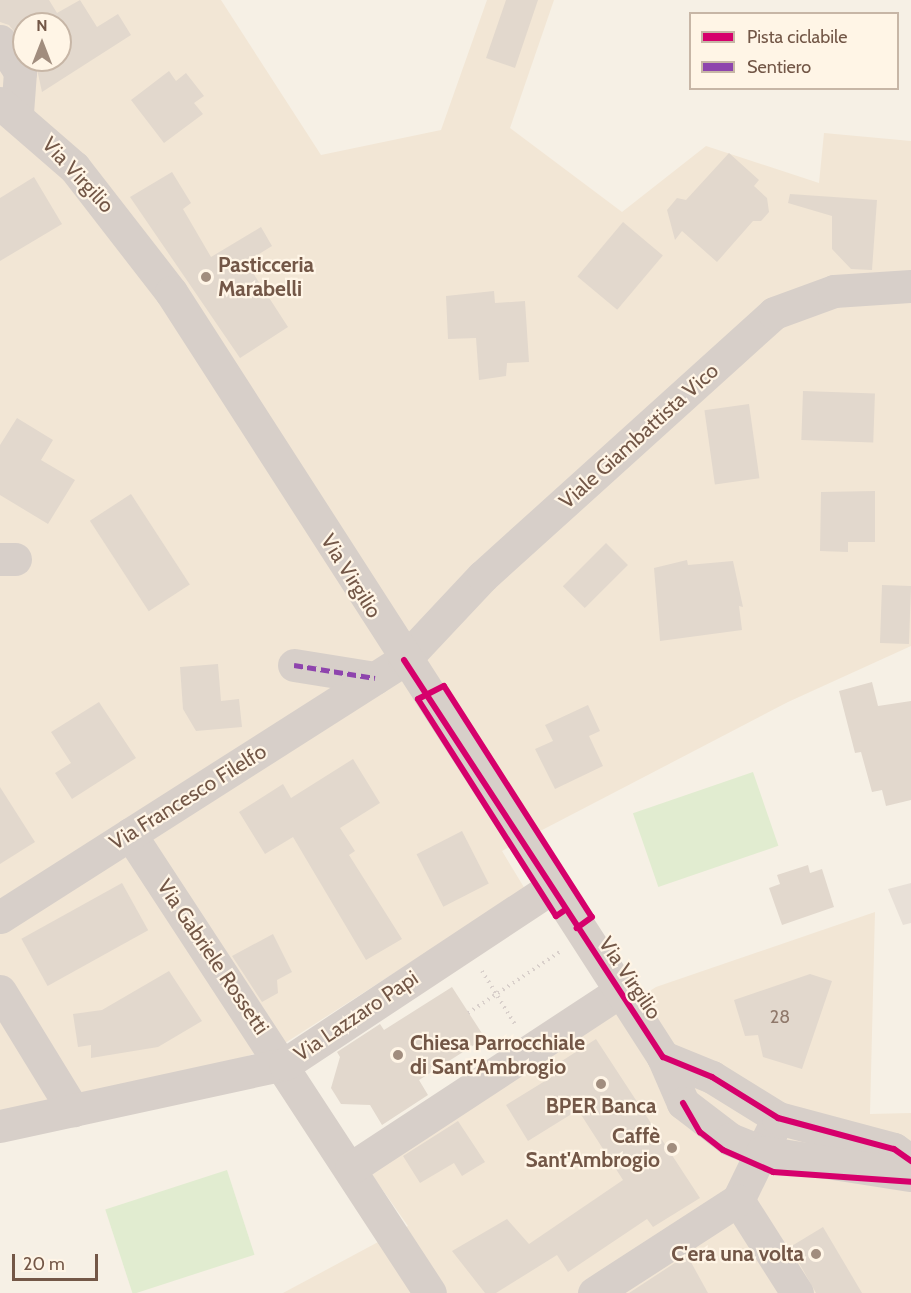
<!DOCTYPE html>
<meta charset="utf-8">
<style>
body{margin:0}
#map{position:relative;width:911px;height:1293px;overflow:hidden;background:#f6f0e5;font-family:Cabin,sans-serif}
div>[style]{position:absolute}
.residential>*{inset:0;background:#f2e6d5}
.industrial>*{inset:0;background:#e8e0d7}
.green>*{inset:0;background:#e1ecd0;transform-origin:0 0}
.building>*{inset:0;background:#e2d8cd;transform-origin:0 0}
.path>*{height:4px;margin-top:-2px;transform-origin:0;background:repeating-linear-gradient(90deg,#d9d0cb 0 1.5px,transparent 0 6px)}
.street>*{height:33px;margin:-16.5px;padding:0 16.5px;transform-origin:16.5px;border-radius:16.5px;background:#d7cfc9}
.secondary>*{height:33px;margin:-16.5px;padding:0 16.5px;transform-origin:16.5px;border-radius:16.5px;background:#d7cfc9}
.quiet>*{height:4.5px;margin-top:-2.25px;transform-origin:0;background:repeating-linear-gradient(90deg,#8e44ad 0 9px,transparent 0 13.5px)}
.cycleway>*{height:6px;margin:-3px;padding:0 3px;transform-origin:3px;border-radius:3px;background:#d6006c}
.dots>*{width:16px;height:16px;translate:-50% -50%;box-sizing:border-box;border:3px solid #fff5e6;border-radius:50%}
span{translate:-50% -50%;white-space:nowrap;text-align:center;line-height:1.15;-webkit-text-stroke:4.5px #fff5e6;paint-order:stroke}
.number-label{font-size:18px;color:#90796b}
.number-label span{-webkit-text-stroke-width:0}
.street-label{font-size:21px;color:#735747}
.poi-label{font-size:21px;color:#735747;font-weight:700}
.left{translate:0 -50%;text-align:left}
.right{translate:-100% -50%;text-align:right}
.legend{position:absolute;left:689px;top:12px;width:210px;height:78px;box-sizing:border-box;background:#fff5e6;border:2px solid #c7b6a6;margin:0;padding:8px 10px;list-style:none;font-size:18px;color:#735747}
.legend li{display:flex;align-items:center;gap:12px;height:30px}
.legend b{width:30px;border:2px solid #c7b6a6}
.north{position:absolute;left:12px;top:12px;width:60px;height:60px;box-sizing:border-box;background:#fff5e6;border:2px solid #c7b6a6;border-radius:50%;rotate:0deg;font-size:16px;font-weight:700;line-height:24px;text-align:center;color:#735747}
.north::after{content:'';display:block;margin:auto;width:21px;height:27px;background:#a18d7e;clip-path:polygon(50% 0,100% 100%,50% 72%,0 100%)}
.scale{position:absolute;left:12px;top:1254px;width:86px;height:27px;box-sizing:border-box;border:3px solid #735747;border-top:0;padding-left:8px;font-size:18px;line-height:21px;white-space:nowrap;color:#735747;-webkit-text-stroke:4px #fff5e6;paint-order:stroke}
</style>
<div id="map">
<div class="residential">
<i style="clip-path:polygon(evenodd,0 0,221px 0,321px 155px,441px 130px,487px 0,554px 0,510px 128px,622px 212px,706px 146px,819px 183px,824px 133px,911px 141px,911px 646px,788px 702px,502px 851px,525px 889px,282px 1045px,168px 1081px,0 1116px,0 0,24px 24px,60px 24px,60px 60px,24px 60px,24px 24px)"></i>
<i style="clip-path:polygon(875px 912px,870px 1114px,911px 1113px,911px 1293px,283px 1293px,408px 1226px,370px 1172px,656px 987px)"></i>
</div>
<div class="industrial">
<i style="clip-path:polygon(911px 883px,911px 923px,903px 925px,888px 889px)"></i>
</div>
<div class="green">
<i style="left:753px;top:772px;width:78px;height:127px;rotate:71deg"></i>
<i style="left:227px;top:1170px;width:89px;height:128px;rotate:72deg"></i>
</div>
<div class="building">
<i style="clip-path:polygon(0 0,49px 0,57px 13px,80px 0,97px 27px,118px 14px,131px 35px,42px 92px,35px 60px,60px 60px,60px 24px,24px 24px,24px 44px,9px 25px,0 22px)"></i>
<i style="clip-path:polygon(506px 0,538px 0,515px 68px,486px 58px)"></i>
<i style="clip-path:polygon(169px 71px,176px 81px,186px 73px,204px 96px,194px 103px,203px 114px,164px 143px,131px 100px)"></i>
<i style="clip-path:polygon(729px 153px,759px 180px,754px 186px,767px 198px,769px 212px,761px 221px,753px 221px,717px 262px,682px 231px,675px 240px,667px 210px,677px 198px,686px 200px)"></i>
<i style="clip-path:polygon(172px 172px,191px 203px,183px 209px,211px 257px,261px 227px,272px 246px,246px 262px,288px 327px,240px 358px,130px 197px)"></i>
<i style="clip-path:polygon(34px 177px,62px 224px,0 261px,0 198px)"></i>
<i style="clip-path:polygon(790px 194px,877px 200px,872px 270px,851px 269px,832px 249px,832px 216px,788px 203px)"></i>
<i style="left:623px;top:222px;width:52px;height:71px;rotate:40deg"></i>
<i style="clip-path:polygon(494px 291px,495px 303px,525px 301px,529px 362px,507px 363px,506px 376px,479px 380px,476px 338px,448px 339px,446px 296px)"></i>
<i style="left:803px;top:391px;width:72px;height:49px;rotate:2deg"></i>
<i style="left:749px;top:404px;width:75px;height:45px;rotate:82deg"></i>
<i style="clip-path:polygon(17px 418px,53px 440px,41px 460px,75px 480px,48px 524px,0 495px,0 445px)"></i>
<i style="clip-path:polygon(875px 491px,875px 542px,848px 542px,848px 552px,820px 551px,821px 492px)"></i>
<i style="left:131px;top:494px;width:108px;height:49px;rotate:57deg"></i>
<i style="left:606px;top:543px;width:31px;height:61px;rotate:45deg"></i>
<i style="clip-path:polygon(687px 560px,688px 565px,733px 561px,743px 607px,739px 606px,742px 630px,660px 641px,654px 568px)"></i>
<i style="left:882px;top:585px;width:29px;height:58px;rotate:2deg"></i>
<i style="clip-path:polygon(218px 664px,221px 701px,239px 699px,242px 727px,196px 731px,183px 709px,180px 667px)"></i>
<i style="clip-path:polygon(872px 682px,878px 706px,911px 701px,911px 800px,886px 806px,882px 790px,872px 792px,861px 752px,855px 753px,839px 691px)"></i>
<i style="clip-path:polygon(99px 702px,136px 758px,72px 799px,55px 773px,71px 763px,51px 732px)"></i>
<i style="clip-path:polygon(588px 705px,600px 731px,589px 736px,603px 766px,555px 789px,535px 749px,553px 741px,545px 725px)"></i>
<i style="clip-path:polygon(353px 759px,380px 803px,340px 828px,355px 851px,349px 855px,402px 939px,366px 960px,293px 837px,265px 854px,239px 812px,283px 784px,291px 798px)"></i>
<i style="clip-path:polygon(0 787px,35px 842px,0 864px)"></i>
<i style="left:462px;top:831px;width:59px;height:51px;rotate:63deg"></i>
<i style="clip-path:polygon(808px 865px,810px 873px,822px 869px,834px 907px,782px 925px,769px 888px,780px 884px,777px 875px)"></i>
<i style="left:122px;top:883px;width:54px;height:115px;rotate:61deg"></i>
<i style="clip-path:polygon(273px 934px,292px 972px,277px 980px,278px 993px,262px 1002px,232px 956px)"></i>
<i style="clip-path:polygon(169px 971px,202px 1021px,158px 1047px,91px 1058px,91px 1045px,78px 1047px,73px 1014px,102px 1010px)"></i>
<i style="clip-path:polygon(810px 974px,832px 981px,802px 1069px,763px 1057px,758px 1035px,745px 1036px,734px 1000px)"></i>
<i style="clip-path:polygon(452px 987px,485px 1038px,419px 1080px,428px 1095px,382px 1125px,370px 1105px,341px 1104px,331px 1088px,340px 1057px,337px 1052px,380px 1024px,384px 1030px)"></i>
<i style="clip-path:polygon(596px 1039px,700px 1198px,653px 1227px,647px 1219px,568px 1272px,557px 1255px,496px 1293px,485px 1293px,452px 1251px,507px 1219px,529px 1244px,623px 1180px,578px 1110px,528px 1141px,506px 1105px,558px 1073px,554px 1066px)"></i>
<i style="clip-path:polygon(458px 1121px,485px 1162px,462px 1176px,454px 1163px,420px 1183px,403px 1156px)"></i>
<i style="clip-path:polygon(823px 1227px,862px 1293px,816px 1293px,790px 1247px)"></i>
<i style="clip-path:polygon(687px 1255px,708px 1293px,629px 1293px)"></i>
</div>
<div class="path">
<i style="left:482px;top:971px;width:65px;rotate:58.3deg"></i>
<i style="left:468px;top:1013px;width:112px;rotate:-33.7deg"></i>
</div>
<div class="street">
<i style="left:0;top:41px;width:37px;rotate:57deg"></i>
<i style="left:20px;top:72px;width:41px;rotate:94.2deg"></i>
<i style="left:0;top:559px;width:15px"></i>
<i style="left:294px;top:665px;width:82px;rotate:9.1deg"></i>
<i style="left:130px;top:834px;width:548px;rotate:56.83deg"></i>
<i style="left:0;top:917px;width:479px;rotate:-32.5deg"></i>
<i style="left:404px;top:660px;width:115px;rotate:-46.8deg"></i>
<i style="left:483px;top:576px;width:392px;rotate:-42.1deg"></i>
<i style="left:774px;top:313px;width:64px;rotate:-20.1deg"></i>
<i style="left:834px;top:291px;width:77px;rotate:-3.7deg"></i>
<i style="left:0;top:991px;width:140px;rotate:58.5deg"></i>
<i style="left:0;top:1126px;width:292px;rotate:-12.3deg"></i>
<i style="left:285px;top:1064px;width:319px;rotate:-33.5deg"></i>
<i style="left:351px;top:1168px;width:321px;rotate:-33.3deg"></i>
<i style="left:738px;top:1200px;width:110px;rotate:57.6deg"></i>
<i style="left:738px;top:1200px;width:91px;rotate:-64deg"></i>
<i style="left:594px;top:1293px;width:171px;rotate:-32.9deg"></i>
</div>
<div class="secondary">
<i style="left:0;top:103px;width:98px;rotate:40.9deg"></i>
<i style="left:74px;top:167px;width:158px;rotate:52.2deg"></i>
<i style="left:171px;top:292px;width:910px;rotate:57.25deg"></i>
<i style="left:663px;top:1057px;width:53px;rotate:22.2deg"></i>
<i style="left:712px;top:1077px;width:78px;rotate:31.8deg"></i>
<i style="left:778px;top:1118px;width:120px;rotate:15deg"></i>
<i style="left:894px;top:1149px;width:21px;rotate:35deg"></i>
<i style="left:663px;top:1057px;width:50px;rotate:66.5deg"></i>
<i style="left:683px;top:1103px;width:59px;rotate:37.5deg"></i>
<i style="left:730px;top:1139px;width:35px;rotate:22deg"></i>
<i style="left:762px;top:1152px;width:151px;rotate:8.8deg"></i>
</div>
<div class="quiet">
<i style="left:294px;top:665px;width:82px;rotate:9.1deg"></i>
</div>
<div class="cycleway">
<i style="left:404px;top:660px;width:474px;rotate:56.9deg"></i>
<i style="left:663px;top:1057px;width:53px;rotate:22.2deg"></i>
<i style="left:712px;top:1077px;width:78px;rotate:31.8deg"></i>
<i style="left:778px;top:1118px;width:120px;rotate:15deg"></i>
<i style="left:894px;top:1149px;width:21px;rotate:35deg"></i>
<i style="left:565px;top:910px;width:11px;rotate:146deg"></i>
<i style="left:556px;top:916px;width:257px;rotate:-122.5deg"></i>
<i style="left:418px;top:699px;width:29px;rotate:-27deg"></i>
<i style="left:444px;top:686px;width:274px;rotate:57.4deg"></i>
<i style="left:592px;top:917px;width:19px;rotate:144deg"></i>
<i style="left:683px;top:1103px;width:34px;rotate:60deg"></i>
<i style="left:700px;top:1132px;width:29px;rotate:38deg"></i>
<i style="left:723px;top:1150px;width:55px;rotate:23.7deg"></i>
<i style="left:773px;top:1172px;width:138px;rotate:4.1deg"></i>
</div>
<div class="dots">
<i style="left:206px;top:277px;background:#a18d7e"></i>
<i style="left:398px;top:1055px;background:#a18d7e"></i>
<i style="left:601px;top:1084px;background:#a18d7e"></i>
<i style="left:672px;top:1148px;background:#a18d7e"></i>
<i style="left:816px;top:1254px;background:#a18d7e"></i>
</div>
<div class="number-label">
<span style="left:780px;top:1017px">28</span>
</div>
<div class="street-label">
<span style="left:78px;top:175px;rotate:47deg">Via Virgilio</span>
<span style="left:639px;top:436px;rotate:-42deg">Viale Giambattista Vico</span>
<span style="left:351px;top:576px;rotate:58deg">Via Virgilio</span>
<span style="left:188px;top:797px;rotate:-32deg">Via Francesco Filelfo</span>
<span style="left:213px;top:957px;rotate:56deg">Via Gabriele Rossetti</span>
<span style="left:630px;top:978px;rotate:56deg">Via Virgilio</span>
<span style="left:356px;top:1016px;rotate:-34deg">Via Lazzaro Papi</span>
</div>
<div class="poi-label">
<span class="left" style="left:218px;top:277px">Pasticceria<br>Marabelli</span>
<span class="left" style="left:410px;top:1055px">Chiesa Parrocchiale<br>di Sant'Ambrogio</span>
<span style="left:601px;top:1106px">BPER Banca</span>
<span class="right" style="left:660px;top:1148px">Caffè<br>Sant'Ambrogio</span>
<span class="right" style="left:804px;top:1254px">C'era una volta</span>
</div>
<ul class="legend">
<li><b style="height:8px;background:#d6006c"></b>Pista ciclabile</li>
<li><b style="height:8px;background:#8e44ad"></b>Sentiero</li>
</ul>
<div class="north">N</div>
<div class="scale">20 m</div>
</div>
